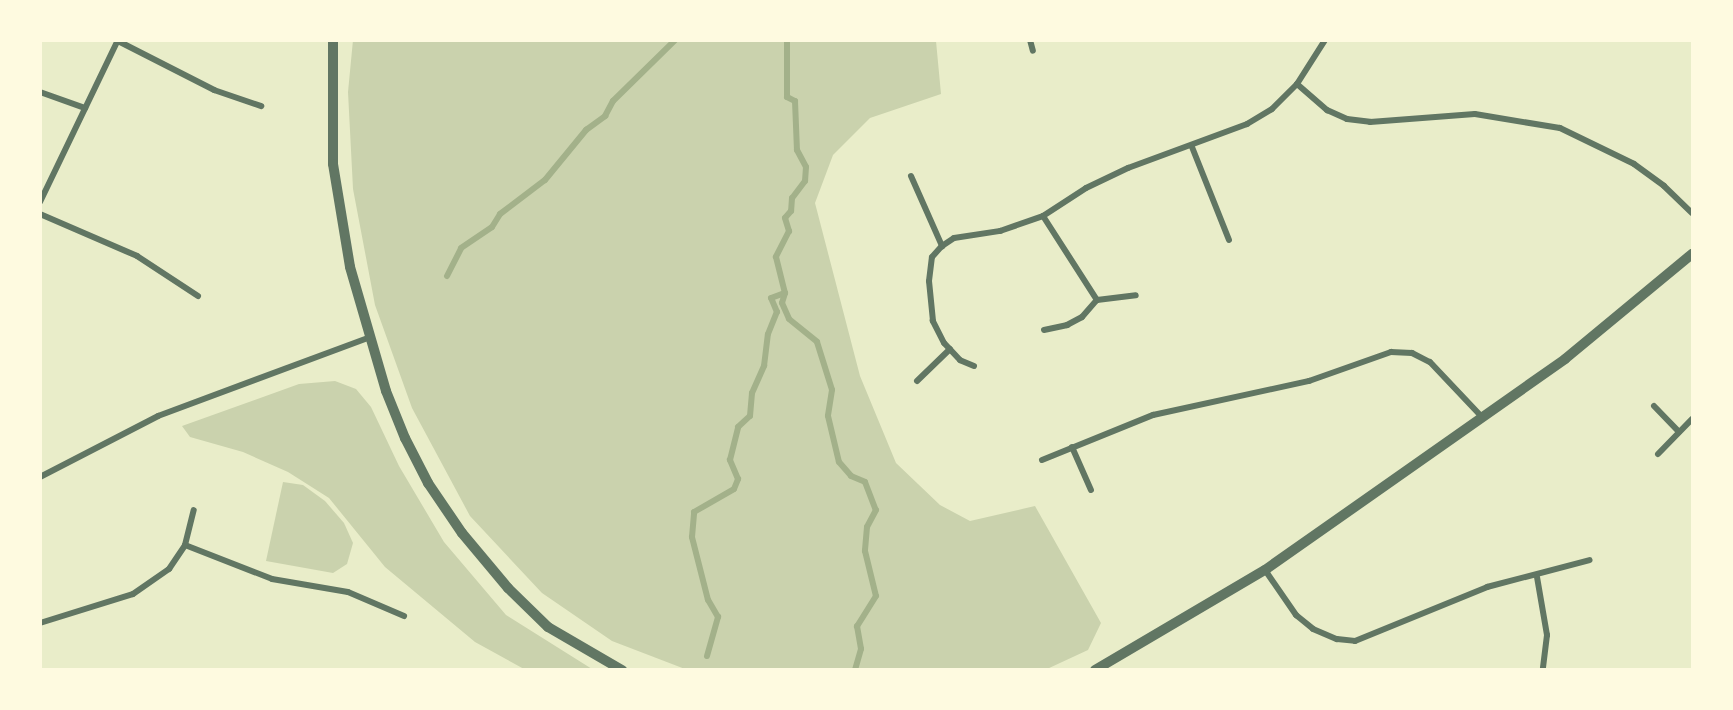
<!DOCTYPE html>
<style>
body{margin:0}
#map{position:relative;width:1733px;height:710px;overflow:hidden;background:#e9edc9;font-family:"Crimson Pro",serif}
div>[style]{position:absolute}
.green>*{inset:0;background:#cad2ad}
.stream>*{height:6px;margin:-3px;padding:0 3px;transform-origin:3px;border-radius:3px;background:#a3b18a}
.minor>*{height:6px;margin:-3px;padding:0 3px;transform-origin:3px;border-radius:3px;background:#617663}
.tertiary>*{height:10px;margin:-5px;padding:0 5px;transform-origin:5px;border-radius:5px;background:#617663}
span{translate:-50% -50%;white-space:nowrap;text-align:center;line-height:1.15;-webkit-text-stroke:6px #fefae0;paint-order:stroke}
.frame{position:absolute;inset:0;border:42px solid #fefae0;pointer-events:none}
</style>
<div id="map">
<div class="green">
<i style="clip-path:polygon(353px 40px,936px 41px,941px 94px,870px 118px,833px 155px,815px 203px,860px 376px,896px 463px,940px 505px,970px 521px,1035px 506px,1101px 623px,1088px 650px,1047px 669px,685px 669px,612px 641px,542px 593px,470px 516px,412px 408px,375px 305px,353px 189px,348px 92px)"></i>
<i style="clip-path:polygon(335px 381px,356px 389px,371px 407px,399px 466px,444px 542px,506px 615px,592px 669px,524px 669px,475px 642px,385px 567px,329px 498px,288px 472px,243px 452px,190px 437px,182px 426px,299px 384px)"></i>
<i style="clip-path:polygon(283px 482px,303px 485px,325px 501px,344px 523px,353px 543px,347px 564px,333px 573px,266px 561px)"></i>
</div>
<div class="stream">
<i style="left:787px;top:40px;width:57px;rotate:90deg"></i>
<i style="left:787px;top:97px;width:9px;rotate:27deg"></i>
<i style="left:795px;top:101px;width:49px;rotate:87.7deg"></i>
<i style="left:797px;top:150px;width:19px;rotate:62deg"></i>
<i style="left:806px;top:167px;width:14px;rotate:94deg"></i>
<i style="left:805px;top:181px;width:21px;rotate:127deg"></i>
<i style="left:792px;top:198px;width:13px;rotate:94deg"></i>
<i style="left:791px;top:211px;width:9px;rotate:131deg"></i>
<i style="left:785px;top:218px;width:14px;rotate:73deg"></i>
<i style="left:789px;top:231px;width:29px;rotate:117deg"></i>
<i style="left:776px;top:257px;width:37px;rotate:76deg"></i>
<i style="left:785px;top:293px;width:10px;rotate:107deg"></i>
<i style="left:782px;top:303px;width:17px;rotate:66deg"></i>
<i style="left:789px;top:319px;width:36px;rotate:39deg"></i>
<i style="left:817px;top:342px;width:50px;rotate:72.6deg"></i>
<i style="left:832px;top:390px;width:26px;rotate:99deg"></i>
<i style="left:828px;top:416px;width:47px;rotate:76.6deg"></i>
<i style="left:839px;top:462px;width:18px;rotate:49deg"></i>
<i style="left:851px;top:476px;width:15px;rotate:23deg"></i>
<i style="left:865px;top:482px;width:30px;rotate:69deg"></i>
<i style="left:876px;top:510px;width:19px;rotate:118deg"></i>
<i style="left:867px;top:527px;width:24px;rotate:95deg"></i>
<i style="left:865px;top:551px;width:46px;rotate:76.3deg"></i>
<i style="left:876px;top:596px;width:36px;rotate:122deg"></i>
<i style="left:857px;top:626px;width:23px;rotate:80deg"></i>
<i style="left:861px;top:649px;width:22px;rotate:106deg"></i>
<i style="left:447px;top:276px;width:31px;rotate:-63deg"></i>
<i style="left:461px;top:248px;width:37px;rotate:-34deg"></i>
<i style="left:492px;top:227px;width:15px;rotate:-58deg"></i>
<i style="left:500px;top:214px;width:56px;rotate:-37.1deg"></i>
<i style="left:545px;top:180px;width:65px;rotate:-50.6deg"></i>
<i style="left:586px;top:130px;width:24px;rotate:-36deg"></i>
<i style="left:605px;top:116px;width:17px;rotate:-62deg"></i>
<i style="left:613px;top:101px;width:87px;rotate:-44.5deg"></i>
<i style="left:707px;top:656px;width:41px;rotate:-74.2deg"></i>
<i style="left:718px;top:617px;width:20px;rotate:-120deg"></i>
<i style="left:708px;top:600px;width:65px;rotate:-104.3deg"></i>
<i style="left:692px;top:537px;width:25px;rotate:-85deg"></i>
<i style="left:694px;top:512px;width:46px;rotate:-29.9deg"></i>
<i style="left:734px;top:489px;width:11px;rotate:-68deg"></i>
<i style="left:738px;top:479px;width:21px;rotate:-113deg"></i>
<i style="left:730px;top:460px;width:34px;rotate:-76deg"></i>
<i style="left:738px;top:427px;width:16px;rotate:-43deg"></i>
<i style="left:750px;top:416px;width:23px;rotate:-85deg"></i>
<i style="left:752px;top:393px;width:30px;rotate:-66deg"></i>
<i style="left:764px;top:366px;width:32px;rotate:-83deg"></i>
<i style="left:768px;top:334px;width:24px;rotate:-68deg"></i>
<i style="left:777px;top:312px;width:15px;rotate:-113deg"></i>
<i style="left:771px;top:298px;width:15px;rotate:-20deg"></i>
</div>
<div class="minor">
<i style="left:1030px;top:40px;width:11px;rotate:75deg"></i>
<i style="left:118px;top:41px;width:108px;rotate:27deg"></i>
<i style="left:214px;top:90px;width:50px;rotate:18.8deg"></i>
<i style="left:1297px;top:84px;width:40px;rotate:41deg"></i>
<i style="left:1327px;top:110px;width:22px;rotate:24deg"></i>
<i style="left:1347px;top:119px;width:23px;rotate:7deg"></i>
<i style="left:1370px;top:122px;width:105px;rotate:-4.4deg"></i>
<i style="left:1475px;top:114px;width:86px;rotate:9.4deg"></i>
<i style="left:1560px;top:128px;width:82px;rotate:25.9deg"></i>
<i style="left:1634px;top:164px;width:37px;rotate:36deg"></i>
<i style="left:1664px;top:186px;width:39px;rotate:44deg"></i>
<i style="left:40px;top:92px;width:48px;rotate:19.6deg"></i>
<i style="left:1192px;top:147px;width:100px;rotate:68.3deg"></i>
<i style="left:911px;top:176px;width:77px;rotate:66.1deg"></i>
<i style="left:40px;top:202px;width:180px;rotate:-64.3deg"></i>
<i style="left:40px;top:214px;width:106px;rotate:23.4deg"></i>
<i style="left:137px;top:256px;width:73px;rotate:33.3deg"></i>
<i style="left:1043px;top:216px;width:100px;rotate:57.3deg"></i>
<i style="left:1044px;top:330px;width:24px;rotate:-12deg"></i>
<i style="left:1067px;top:325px;width:17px;rotate:-28deg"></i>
<i style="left:1082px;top:317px;width:23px;rotate:-49deg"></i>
<i style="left:1097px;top:300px;width:39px;rotate:-7deg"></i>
<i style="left:974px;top:366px;width:15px;rotate:-157deg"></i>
<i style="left:960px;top:360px;width:23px;rotate:-133deg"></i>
<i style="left:944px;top:343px;width:25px;rotate:-117deg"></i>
<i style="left:933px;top:321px;width:40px;rotate:-95.7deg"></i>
<i style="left:929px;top:281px;width:24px;rotate:-83deg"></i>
<i style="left:932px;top:257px;width:15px;rotate:-48deg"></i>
<i style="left:942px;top:246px;width:14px;rotate:-34deg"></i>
<i style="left:954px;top:238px;width:47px;rotate:-8.7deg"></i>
<i style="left:1000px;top:231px;width:46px;rotate:-19.2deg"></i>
<i style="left:1043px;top:216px;width:51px;rotate:-33.1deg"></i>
<i style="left:1086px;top:188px;width:47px;rotate:-25.5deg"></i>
<i style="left:1128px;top:168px;width:127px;rotate:-20.3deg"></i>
<i style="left:1247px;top:124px;width:29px;rotate:-31deg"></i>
<i style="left:1272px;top:109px;width:35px;rotate:-45deg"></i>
<i style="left:1297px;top:84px;width:52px;rotate:-57.5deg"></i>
<i style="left:917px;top:381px;width:46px;rotate:-44.1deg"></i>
<i style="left:1654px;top:406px;width:36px;rotate:46deg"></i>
<i style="left:1072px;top:447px;width:47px;rotate:66.2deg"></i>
<i style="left:1658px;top:454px;width:49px;rotate:-45.8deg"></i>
<i style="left:1042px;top:460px;width:120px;rotate:-22.1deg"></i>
<i style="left:1153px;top:415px;width:160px;rotate:-12.3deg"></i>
<i style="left:1309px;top:381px;width:87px;rotate:-19.5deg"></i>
<i style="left:1391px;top:352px;width:21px;rotate:3deg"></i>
<i style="left:1412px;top:353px;width:20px;rotate:27deg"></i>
<i style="left:1430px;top:362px;width:77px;rotate:46.6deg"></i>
<i style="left:40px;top:477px;width:133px;rotate:-27.3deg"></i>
<i style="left:158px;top:416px;width:226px;rotate:-20.4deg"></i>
<i style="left:185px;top:545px;width:93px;rotate:21.3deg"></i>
<i style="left:272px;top:579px;width:77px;rotate:9.7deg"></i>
<i style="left:348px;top:592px;width:61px;rotate:23.2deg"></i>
<i style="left:1265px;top:570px;width:55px;rotate:55.4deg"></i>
<i style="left:1296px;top:615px;width:22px;rotate:39deg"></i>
<i style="left:1313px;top:629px;width:26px;rotate:23deg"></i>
<i style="left:1337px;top:639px;width:18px;rotate:6deg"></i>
<i style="left:1355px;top:641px;width:143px;rotate:-22.2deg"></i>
<i style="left:1487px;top:587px;width:106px;rotate:-14.7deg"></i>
<i style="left:1537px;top:577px;width:59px;rotate:80.2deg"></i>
<i style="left:1547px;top:635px;width:35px;rotate:97deg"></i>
<i style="left:40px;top:623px;width:97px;rotate:-17.3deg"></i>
<i style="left:133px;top:594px;width:44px;rotate:-34.8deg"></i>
<i style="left:169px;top:569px;width:29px;rotate:-56deg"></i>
<i style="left:185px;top:545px;width:36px;rotate:-76deg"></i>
</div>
<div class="tertiary">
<i style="left:333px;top:40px;width:124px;rotate:90deg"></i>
<i style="left:333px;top:164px;width:104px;rotate:80.6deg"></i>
<i style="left:350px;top:267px;width:129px;rotate:73.8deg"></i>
<i style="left:386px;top:391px;width:51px;rotate:68deg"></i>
<i style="left:405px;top:438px;width:51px;rotate:62.9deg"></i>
<i style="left:428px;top:483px;width:60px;rotate:55.8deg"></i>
<i style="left:462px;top:533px;width:72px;rotate:50.1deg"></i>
<i style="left:508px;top:588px;width:56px;rotate:44.3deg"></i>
<i style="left:548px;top:627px;width:86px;rotate:30.2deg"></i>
<i style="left:1095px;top:670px;width:197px;rotate:-30.5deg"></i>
<i style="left:1265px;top:570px;width:367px;rotate:-35.1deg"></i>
<i style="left:1565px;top:359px;width:165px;rotate:-39.6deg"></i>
</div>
<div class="frame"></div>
</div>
